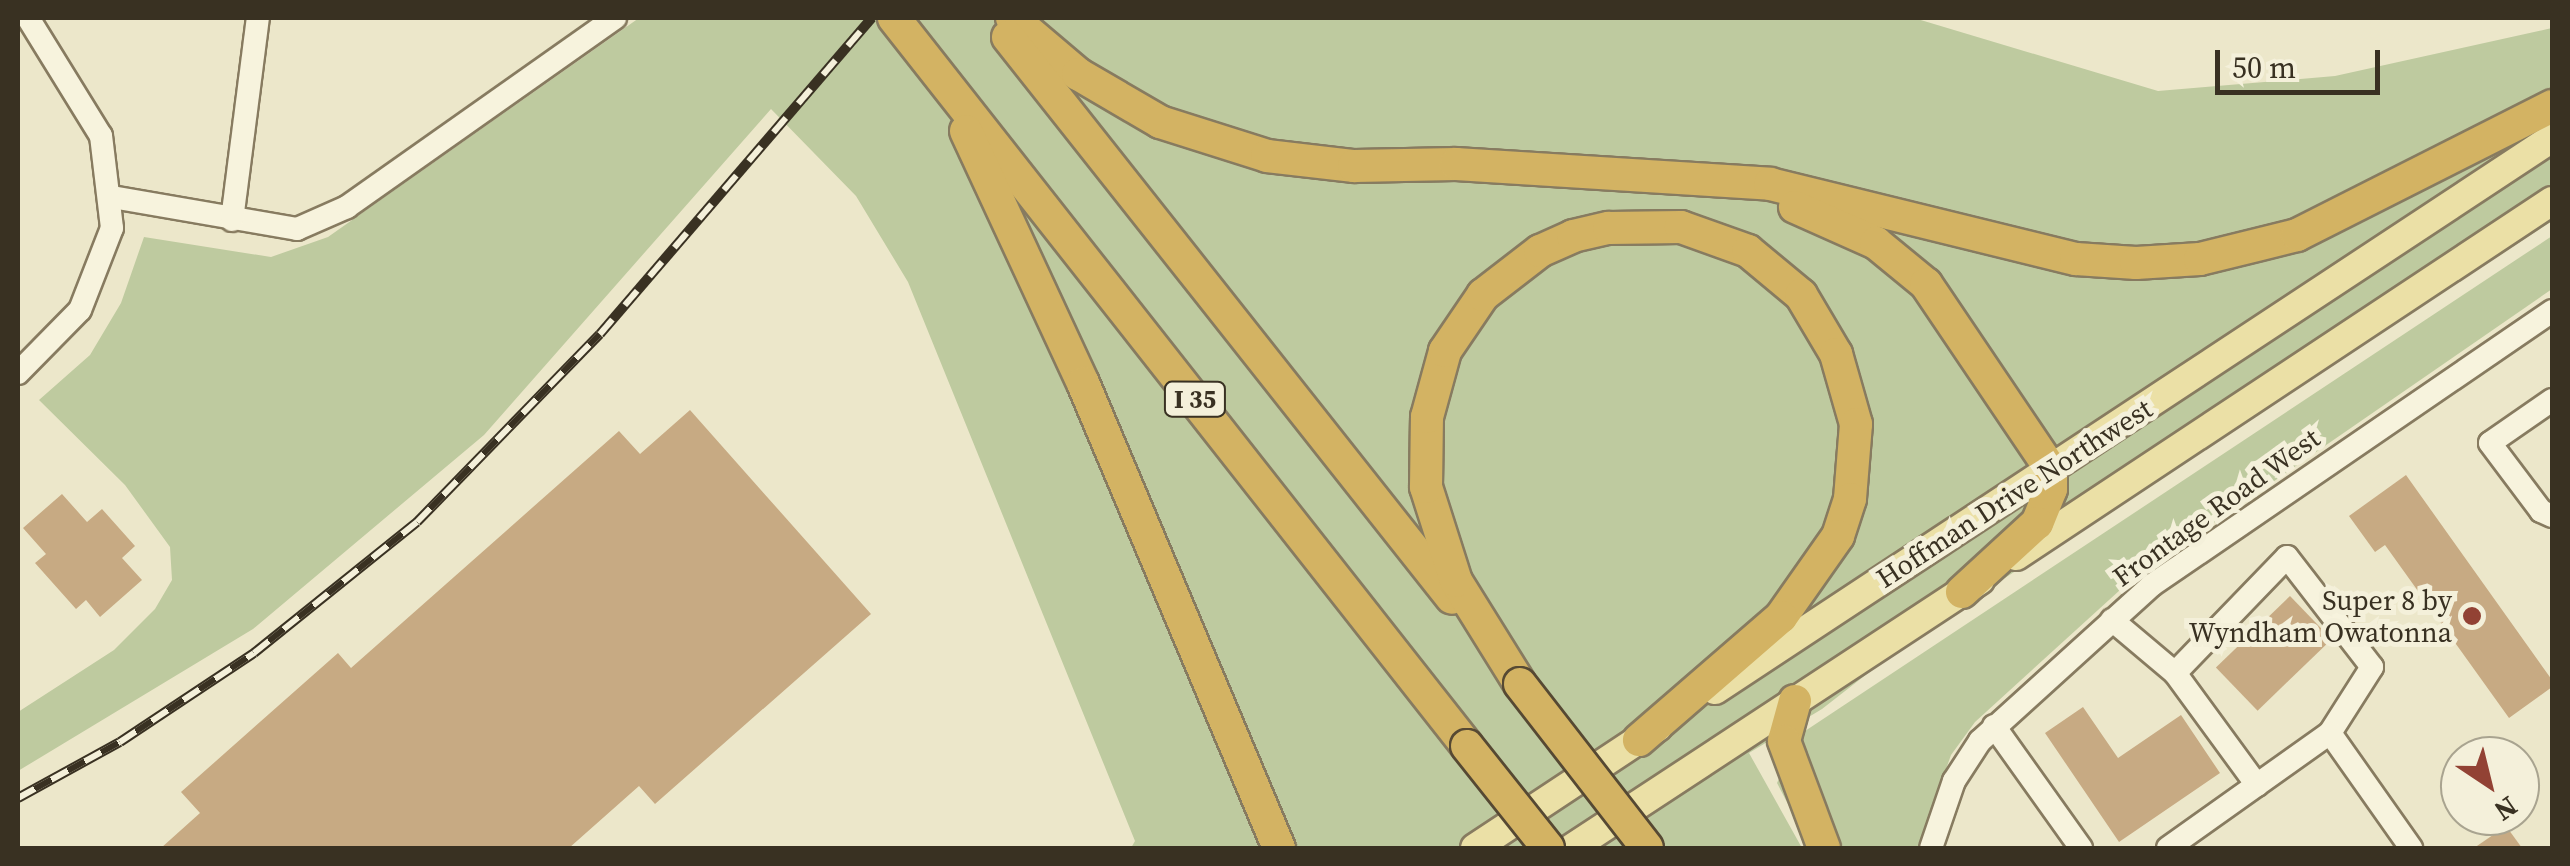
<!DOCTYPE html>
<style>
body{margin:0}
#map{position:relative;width:2570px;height:866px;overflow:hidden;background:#ece7ca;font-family:"Source Serif 4",serif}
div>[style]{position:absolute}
.green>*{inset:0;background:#beca9f}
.building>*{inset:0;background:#c7aa83;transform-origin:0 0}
.roads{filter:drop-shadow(2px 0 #877b60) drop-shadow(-2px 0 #877b60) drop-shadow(0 2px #877b60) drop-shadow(0 -2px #877b60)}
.minor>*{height:22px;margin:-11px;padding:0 11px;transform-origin:11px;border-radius:11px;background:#f7f3dd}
.major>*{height:28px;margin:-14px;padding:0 14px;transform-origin:14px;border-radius:14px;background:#ebe0a6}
.highway>*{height:32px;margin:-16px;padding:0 16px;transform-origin:16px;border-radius:16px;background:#d3b363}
.rail>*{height:10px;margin-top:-5px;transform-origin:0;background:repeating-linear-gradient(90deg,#f4f0da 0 19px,#393122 0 38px);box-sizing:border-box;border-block:2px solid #393122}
.bridges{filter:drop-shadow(2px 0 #564933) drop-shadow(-2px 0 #564933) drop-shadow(0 2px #564933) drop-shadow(0 -2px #564933)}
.highway-bridge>*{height:32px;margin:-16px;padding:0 16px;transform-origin:16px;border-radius:16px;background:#d3b363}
.dots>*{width:28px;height:28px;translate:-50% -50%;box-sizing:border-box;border:5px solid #f4f0da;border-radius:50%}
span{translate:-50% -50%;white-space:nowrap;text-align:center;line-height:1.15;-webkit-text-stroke:10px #f4f0da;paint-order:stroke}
.shield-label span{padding:2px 8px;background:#f4f0da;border:2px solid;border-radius:8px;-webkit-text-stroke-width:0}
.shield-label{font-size:25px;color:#393122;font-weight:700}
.street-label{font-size:28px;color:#393122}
.poi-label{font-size:28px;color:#393122}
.right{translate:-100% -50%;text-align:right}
.frame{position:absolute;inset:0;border:20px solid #393122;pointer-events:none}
.north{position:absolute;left:2440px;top:736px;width:100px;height:100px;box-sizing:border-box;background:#f4f0da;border:2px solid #a9a490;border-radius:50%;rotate:145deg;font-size:28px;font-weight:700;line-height:40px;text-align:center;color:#393122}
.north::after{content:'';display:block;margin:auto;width:35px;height:45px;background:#924234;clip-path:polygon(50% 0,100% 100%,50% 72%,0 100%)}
.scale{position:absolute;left:2215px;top:50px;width:165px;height:45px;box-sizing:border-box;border:5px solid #393122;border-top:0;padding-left:12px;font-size:30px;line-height:35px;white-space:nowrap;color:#393122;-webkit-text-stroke:8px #f4f0da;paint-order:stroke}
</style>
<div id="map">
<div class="green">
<i style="clip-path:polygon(639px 18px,1914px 18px,2158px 91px,2335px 76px,2552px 28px,2552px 221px,1913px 638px,1822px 709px,1749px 753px,1802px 848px,1131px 848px,1135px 841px,908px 282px,856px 196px,771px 109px,484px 435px,253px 629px,18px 771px,18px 712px,114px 650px,155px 609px,172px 580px,170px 547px,125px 485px,39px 400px,90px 355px,121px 303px,144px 237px,271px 257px,328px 237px)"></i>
<i style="clip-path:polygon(2552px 236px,2552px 289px,2131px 580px,1975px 722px,1951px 755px,1918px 848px,1811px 848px,1777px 783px,1799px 735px)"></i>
</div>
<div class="building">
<i style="clip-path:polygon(690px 410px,871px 614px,655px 804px,639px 786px,569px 848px,161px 848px,200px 813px,181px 792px,338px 653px,351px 668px,619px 431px,640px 454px)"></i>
<i style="clip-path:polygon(2406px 475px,2552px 680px,2552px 687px,2509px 718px,2385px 545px,2375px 552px,2349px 516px)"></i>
<i style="clip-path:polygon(62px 494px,87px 522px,102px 509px,135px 546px,122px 558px,142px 580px,100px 617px,86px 600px,76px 609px,35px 563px,46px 554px,23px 528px)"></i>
<i style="left:2290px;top:596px;width:60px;height:103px;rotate:46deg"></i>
<i style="clip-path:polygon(2083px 707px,2118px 758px,2181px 715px,2220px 773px,2119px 842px,2045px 733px)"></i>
<i style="clip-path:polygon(2506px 826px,2522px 848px,2474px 848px)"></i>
</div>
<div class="roads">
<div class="minor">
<i style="left:112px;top:197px;width:188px;rotate:9.8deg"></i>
<i style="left:297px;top:229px;width:55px;rotate:-23.7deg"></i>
<i style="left:347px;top:207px;width:328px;rotate:-35.2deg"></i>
<i style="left:232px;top:220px;width:204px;rotate:-82.7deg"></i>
<i style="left:18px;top:373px;width:88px;rotate:-45.5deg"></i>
<i style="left:80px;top:310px;width:88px;rotate:-68.7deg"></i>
<i style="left:112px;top:228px;width:93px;rotate:-96.8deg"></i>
<i style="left:101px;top:136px;width:139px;rotate:-121.7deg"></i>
<i style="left:2552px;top:400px;width:75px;rotate:145.3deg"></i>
<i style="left:2490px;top:443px;width:85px;rotate:53.1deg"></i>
<i style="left:2541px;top:511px;width:12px;rotate:24deg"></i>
<i style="left:2112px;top:620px;width:82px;rotate:40.1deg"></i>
<i style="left:2175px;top:673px;width:139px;rotate:53.8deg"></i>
<i style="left:2175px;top:673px;width:161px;rotate:-46deg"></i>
<i style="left:2287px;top:557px;width:139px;rotate:52.3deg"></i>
<i style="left:2372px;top:667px;width:78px;rotate:122.5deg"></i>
<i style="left:1994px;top:726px;width:150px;rotate:54.5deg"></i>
<i style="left:1931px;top:848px;width:71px;rotate:-71.1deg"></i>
<i style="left:1954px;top:781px;width:48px;rotate:-57deg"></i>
<i style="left:1980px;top:741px;width:232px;rotate:-42.2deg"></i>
<i style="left:2152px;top:585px;width:485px;rotate:-34.4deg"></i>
<i style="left:2168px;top:848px;width:199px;rotate:-35.4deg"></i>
<i style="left:2330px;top:733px;width:141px;rotate:54.8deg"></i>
</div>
<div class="major">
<i style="left:2016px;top:556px;width:643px;rotate:-33.52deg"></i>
<i style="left:1715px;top:690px;width:1003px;rotate:-33.4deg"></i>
<i style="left:1475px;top:848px;width:219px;rotate:-33.5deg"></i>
<i style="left:1572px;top:848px;width:488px;rotate:-33.3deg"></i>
</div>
<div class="highway">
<i style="left:894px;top:18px;width:926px;rotate:51.79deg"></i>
<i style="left:1012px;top:18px;width:87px;rotate:40.3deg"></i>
<i style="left:1078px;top:74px;width:95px;rotate:30.3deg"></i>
<i style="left:1160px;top:122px;width:112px;rotate:17.6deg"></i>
<i style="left:1267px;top:156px;width:88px;rotate:6.6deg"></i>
<i style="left:1354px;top:166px;width:102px;rotate:-1.1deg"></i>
<i style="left:1456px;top:164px;width:315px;rotate:3.6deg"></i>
<i style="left:1770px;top:184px;width:315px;rotate:13.8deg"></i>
<i style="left:2076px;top:259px;width:60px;rotate:3.8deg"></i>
<i style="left:2136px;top:263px;width:64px;rotate:-3.6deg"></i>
<i style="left:2200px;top:259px;width:100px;rotate:-13.9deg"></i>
<i style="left:2297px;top:235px;width:286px;rotate:-26.8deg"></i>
<i style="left:1008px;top:37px;width:715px;rotate:51.64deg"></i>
<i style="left:966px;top:131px;width:278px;rotate:65.1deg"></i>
<i style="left:1083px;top:383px;width:505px;rotate:67.14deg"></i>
<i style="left:1795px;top:207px;width:89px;rotate:24deg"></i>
<i style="left:1876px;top:243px;width:65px;rotate:39.4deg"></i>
<i style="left:1926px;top:284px;width:223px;rotate:56deg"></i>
<i style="left:2051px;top:469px;width:20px;rotate:90deg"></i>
<i style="left:2051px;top:489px;width:37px;rotate:112deg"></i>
<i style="left:2037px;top:523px;width:102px;rotate:137.4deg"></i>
<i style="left:1520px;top:684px;width:121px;rotate:-121.9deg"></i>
<i style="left:1456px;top:581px;width:99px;rotate:-107.7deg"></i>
<i style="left:1426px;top:487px;width:70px;rotate:-89.2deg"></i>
<i style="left:1427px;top:417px;width:68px;rotate:-74.7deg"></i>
<i style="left:1445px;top:351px;width:68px;rotate:-55.8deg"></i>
<i style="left:1483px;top:295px;width:72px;rotate:-37.7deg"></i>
<i style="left:1540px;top:251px;width:36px;rotate:-24deg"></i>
<i style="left:1573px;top:236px;width:37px;rotate:-13deg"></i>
<i style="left:1609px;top:228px;width:72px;rotate:-0.8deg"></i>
<i style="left:1681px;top:227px;width:71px;rotate:19.7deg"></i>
<i style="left:1748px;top:251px;width:69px;rotate:39.7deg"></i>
<i style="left:1801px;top:295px;width:69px;rotate:59.3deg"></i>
<i style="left:1836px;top:354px;width:73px;rotate:74.1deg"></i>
<i style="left:1856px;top:424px;width:75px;rotate:94.6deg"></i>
<i style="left:1850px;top:499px;width:39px;rotate:108deg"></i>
<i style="left:1838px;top:536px;width:99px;rotate:125.1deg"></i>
<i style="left:1781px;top:617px;width:188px;rotate:139.1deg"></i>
<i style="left:1795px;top:701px;width:41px;rotate:105.4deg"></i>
<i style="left:1784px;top:741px;width:114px;rotate:69.5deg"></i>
</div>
</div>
<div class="rail">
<i style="left:18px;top:798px;width:116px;rotate:-28.8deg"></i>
<i style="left:120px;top:742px;width:161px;rotate:-33.6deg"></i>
<i style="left:254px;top:653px;width:209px;rotate:-38.8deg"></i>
<i style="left:417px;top:522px;width:262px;rotate:-45.8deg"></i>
<i style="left:600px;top:334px;width:417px;rotate:-49.3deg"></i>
</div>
<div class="bridges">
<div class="highway-bridge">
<i style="left:1520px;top:684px;width:207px;rotate:52.2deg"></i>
<i style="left:1467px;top:746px;width:130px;rotate:51.5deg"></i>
</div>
</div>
<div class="dots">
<i style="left:2472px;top:616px;background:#924234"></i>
</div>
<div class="shield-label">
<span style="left:1195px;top:399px">I 35</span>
</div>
<div class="street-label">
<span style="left:2014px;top:493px;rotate:-33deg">Hoffman Drive Northwest</span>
<span style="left:2216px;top:507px;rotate:-36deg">Frontage Road West</span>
</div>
<div class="poi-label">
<span class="right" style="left:2452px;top:616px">Super 8 by<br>Wyndham Owatonna</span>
</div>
<div class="frame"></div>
<div class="north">N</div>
<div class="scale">50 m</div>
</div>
